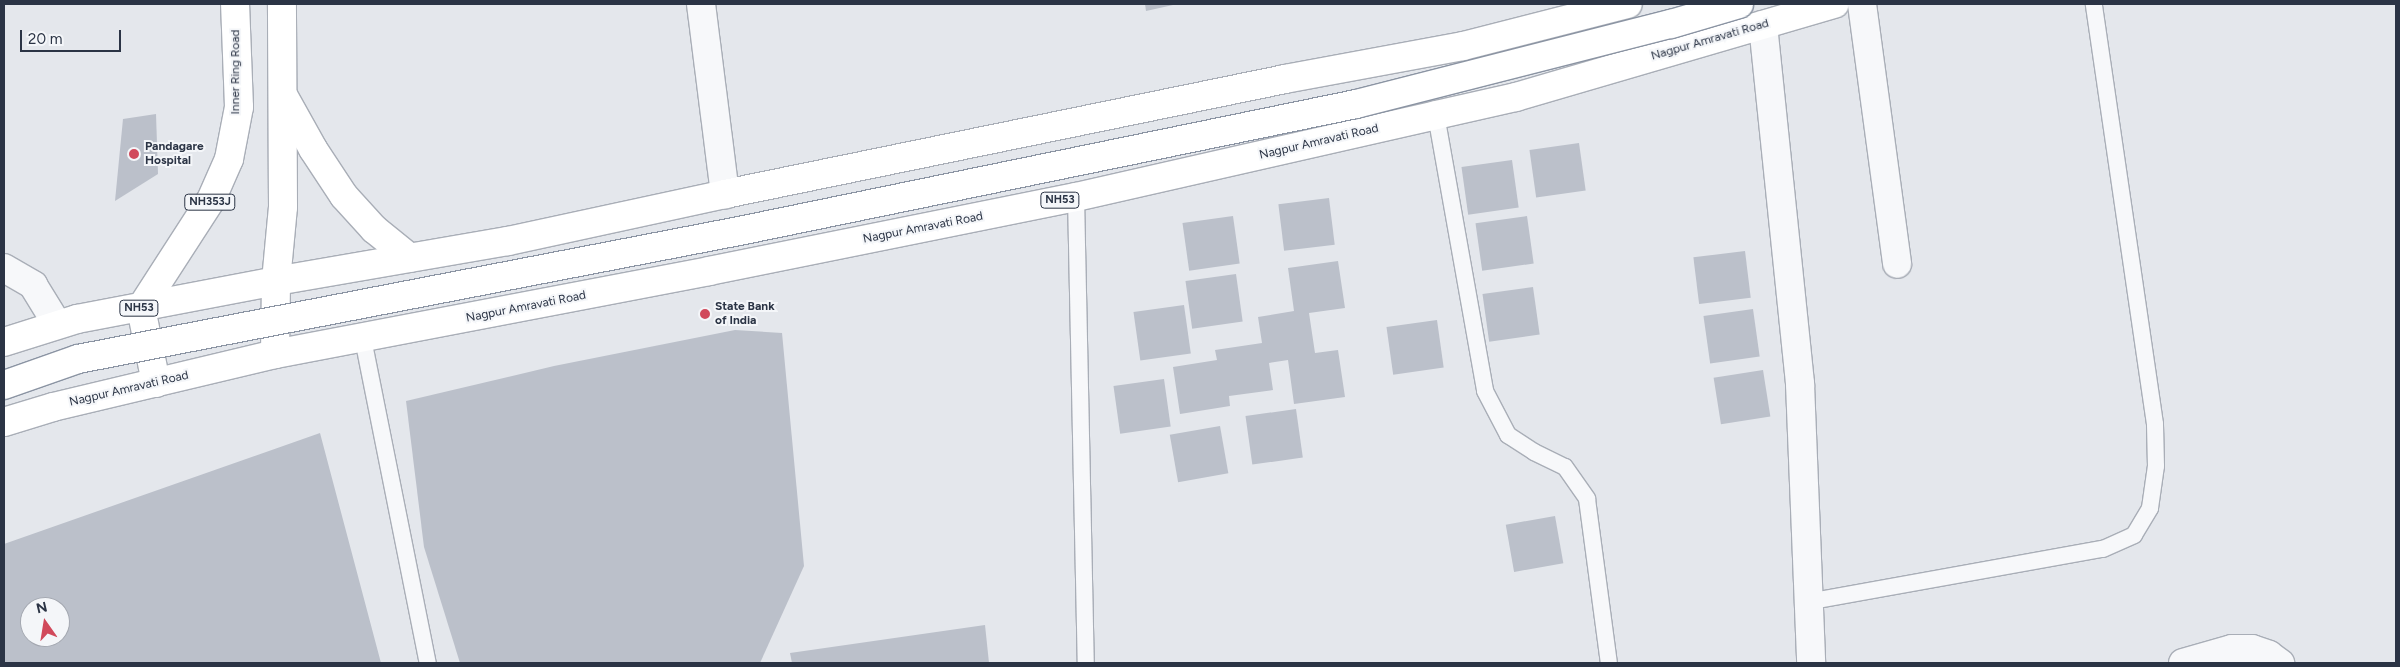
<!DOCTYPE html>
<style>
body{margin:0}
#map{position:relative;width:2400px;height:667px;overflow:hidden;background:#e4e7ec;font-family:Figtree,sans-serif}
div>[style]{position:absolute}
.building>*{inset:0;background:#bbc0ca;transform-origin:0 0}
.roads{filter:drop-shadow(1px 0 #a9aeb7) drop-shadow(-1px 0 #a9aeb7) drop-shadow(0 1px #a9aeb7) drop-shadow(0 -1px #a9aeb7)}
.service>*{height:16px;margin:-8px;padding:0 8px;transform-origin:8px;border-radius:8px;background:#f7f8fa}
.minor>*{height:28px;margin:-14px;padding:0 14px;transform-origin:14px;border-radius:14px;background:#f7f8fa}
.primary>*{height:28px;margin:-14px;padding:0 14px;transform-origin:14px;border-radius:14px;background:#fff}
.trunk>*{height:28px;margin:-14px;padding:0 14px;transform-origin:14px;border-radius:14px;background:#fff}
.bridges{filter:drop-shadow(1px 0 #8b94a3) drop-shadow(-1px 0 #8b94a3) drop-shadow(0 1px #8b94a3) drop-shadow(0 -1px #8b94a3)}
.trunk-bridge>*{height:28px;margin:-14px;padding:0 14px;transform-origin:14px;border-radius:14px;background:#fff}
.dots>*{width:14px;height:14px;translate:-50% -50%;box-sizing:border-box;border:2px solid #f4f6f9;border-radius:50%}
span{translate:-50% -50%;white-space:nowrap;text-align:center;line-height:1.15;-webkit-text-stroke:4px #f4f6f9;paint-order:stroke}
.shield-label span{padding:1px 4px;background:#f4f6f9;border:1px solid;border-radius:4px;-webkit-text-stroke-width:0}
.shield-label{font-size:11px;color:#2b3445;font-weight:700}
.street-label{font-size:12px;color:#2b3445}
.poi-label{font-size:12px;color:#2b3445;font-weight:700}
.left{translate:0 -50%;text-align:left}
.frame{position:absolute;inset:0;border:5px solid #2b3445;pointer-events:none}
.north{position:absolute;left:20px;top:597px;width:50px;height:50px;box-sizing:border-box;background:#f4f6f9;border:1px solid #a4a8b1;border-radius:50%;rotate:347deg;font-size:14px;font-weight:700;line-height:20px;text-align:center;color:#2b3445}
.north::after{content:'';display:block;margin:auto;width:18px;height:22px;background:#d1495b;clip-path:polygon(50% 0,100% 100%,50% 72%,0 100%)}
.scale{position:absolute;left:20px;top:30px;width:101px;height:22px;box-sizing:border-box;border:2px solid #2b3445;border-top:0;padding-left:6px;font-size:15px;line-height:18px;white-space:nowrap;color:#2b3445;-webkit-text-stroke:4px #f4f6f9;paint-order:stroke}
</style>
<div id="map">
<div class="building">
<i style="clip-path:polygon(1145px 4px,1173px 4px,1173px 5px,1146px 11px)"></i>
<i style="clip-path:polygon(156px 114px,158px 174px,115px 201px,123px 119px)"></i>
<i style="left:1579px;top:143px;width:48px;height:50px;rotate:82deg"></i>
<i style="left:1512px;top:160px;width:48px;height:51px;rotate:82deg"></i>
<i style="left:1329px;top:198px;width:47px;height:51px;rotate:83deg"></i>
<i style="left:1233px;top:216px;width:48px;height:51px;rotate:82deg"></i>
<i style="left:1527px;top:216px;width:48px;height:52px;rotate:82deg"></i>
<i style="left:1745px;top:251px;width:47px;height:52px;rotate:83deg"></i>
<i style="clip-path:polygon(1338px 261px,1345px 308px,1309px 313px,1315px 353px,1338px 350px,1345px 397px,1294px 404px,1288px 360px,1269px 363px,1273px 390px,1229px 396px,1230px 406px,1180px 414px,1173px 367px,1217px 360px,1215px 350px,1262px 343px,1258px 317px,1294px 311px,1288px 268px)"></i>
<i style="left:1236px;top:274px;width:48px;height:51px;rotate:82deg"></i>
<i style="left:1533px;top:287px;width:48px;height:51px;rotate:82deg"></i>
<i style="left:1184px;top:305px;width:49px;height:51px;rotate:82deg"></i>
<i style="left:1753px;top:309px;width:48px;height:50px;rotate:82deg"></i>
<i style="left:1437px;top:320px;width:48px;height:51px;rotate:82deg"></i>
<i style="clip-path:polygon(735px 330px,782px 333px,804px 566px,760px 663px,460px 663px,424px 547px,406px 401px,554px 366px)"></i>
<i style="left:1763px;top:370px;width:47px;height:50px;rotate:81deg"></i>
<i style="left:1164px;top:379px;width:48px;height:51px;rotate:82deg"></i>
<i style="left:1296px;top:409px;width:49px;height:51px;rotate:82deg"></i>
<i style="left:1220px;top:426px;width:48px;height:51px;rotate:80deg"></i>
<i style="clip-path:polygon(evenodd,320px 433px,381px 663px,4px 663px,4px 544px,320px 433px,30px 607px,60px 607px,60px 637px,30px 637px,30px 607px)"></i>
<i style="left:1555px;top:516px;width:48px;height:50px;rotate:80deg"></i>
<i style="clip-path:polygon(985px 625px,989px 663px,792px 663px,790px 653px)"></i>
</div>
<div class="roads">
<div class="service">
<i style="left:1436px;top:115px;width:280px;rotate:79.9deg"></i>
<i style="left:1485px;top:391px;width:50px;rotate:62.4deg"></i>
<i style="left:1508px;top:435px;width:31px;rotate:33deg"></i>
<i style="left:1534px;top:452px;width:34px;rotate:26deg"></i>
<i style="left:1565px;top:467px;width:39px;rotate:55deg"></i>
<i style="left:1587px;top:499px;width:165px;rotate:82.4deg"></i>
<i style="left:1076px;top:197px;width:466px;rotate:88.8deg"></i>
<i style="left:363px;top:339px;width:330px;rotate:78.7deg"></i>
<i style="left:1807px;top:602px;width:301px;rotate:-10.2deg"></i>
<i style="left:2103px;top:549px;width:34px;rotate:-24deg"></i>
<i style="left:2134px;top:535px;width:31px;rotate:-59deg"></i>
<i style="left:2150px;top:508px;width:42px;rotate:-81.9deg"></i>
<i style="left:2156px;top:466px;width:42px;rotate:-91.4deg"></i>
<i style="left:2155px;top:424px;width:424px;rotate:-98.3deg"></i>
</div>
<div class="minor">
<i style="left:701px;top:4px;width:192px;rotate:82.8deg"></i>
<i style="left:1862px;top:4px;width:262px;rotate:82.3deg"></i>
<i style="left:1763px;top:25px;width:361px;rotate:84.1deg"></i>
<i style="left:1800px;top:384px;width:279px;rotate:87.7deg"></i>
<i style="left:4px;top:268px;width:34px;rotate:30deg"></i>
<i style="left:33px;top:285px;width:46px;rotate:58.4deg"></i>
<i style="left:2183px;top:663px;width:51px;rotate:-15.9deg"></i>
<i style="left:2232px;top:649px;width:20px"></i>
<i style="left:2252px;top:649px;width:18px;rotate:19deg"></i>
<i style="left:2269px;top:655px;width:14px;rotate:36deg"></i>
</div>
<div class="primary">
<i style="left:4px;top:342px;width:77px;rotate:-17.5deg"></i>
<i style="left:77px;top:319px;width:203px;rotate:-10.8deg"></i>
<i style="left:276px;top:281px;width:235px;rotate:-9.8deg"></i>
<i style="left:508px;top:241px;width:222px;rotate:-12.2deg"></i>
<i style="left:725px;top:194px;width:572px;rotate:-11.6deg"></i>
<i style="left:1285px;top:79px;width:181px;rotate:-10.5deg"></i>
<i style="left:1463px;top:46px;width:170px;rotate:-14.3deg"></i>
<i style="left:4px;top:422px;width:51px;rotate:-17deg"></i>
<i style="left:53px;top:407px;width:228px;rotate:-13.4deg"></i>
<i style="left:275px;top:354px;width:442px;rotate:-10.8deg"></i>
<i style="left:709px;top:271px;width:374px;rotate:-11.4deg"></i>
<i style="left:1076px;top:197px;width:369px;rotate:-12.8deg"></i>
<i style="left:1436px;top:115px;width:82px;rotate:-12.7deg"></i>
<i style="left:1516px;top:97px;width:332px;rotate:-16.3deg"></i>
</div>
<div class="trunk">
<i style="left:283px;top:95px;width:62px;rotate:60.9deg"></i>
<i style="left:313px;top:149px;width:56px;rotate:56.6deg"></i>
<i style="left:344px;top:196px;width:45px;rotate:47.7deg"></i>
<i style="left:374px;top:229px;width:46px;rotate:38.9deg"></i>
<i style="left:275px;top:354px;width:73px;rotate:-89.2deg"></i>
<i style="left:276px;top:281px;width:74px;rotate:-84.6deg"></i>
<i style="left:283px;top:207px;width:203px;rotate:-90.3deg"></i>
<i style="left:156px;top:383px;width:76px;rotate:-101.3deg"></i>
<i style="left:141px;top:308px;width:129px;rotate:-57.1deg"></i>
<i style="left:211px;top:200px;width:45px;rotate:-66.3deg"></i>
<i style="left:229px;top:159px;width:53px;rotate:-79.1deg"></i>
<i style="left:239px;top:107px;width:103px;rotate:-92.2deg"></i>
</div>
</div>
<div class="bridges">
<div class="trunk-bridge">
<i style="left:4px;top:385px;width:78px;rotate:-19.4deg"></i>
<i style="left:78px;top:359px;width:678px;rotate:-10.96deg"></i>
<i style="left:744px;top:230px;width:625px;rotate:-11.63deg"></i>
<i style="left:1356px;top:104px;width:325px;rotate:-14.3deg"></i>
<i style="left:1671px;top:24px;width:71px;rotate:-16.4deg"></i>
</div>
</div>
<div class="dots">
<i style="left:134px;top:154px;background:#d1495b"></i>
<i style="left:705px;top:314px;background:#d1495b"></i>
</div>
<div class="shield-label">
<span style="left:1060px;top:200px">NH53</span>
<span style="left:210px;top:202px">NH353J</span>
<span style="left:139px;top:308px">NH53</span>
</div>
<div class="street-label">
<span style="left:1710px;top:40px;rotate:-16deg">Nagpur Amravati Road</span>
<span style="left:236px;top:72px;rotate:-90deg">Inner Ring Road</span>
<span style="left:1319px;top:142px;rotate:-13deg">Nagpur Amravati Road</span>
<span style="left:923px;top:228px;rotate:-11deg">Nagpur Amravati Road</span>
<span style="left:526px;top:307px;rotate:-11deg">Nagpur Amravati Road</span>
<span style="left:129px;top:389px;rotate:-13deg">Nagpur Amravati Road</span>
</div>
<div class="poi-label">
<span class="left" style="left:145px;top:154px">Pandagare<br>Hospital</span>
<span class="left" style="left:715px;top:314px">State Bank<br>of India</span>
</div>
<div class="frame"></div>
<div class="north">N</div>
<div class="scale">20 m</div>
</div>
